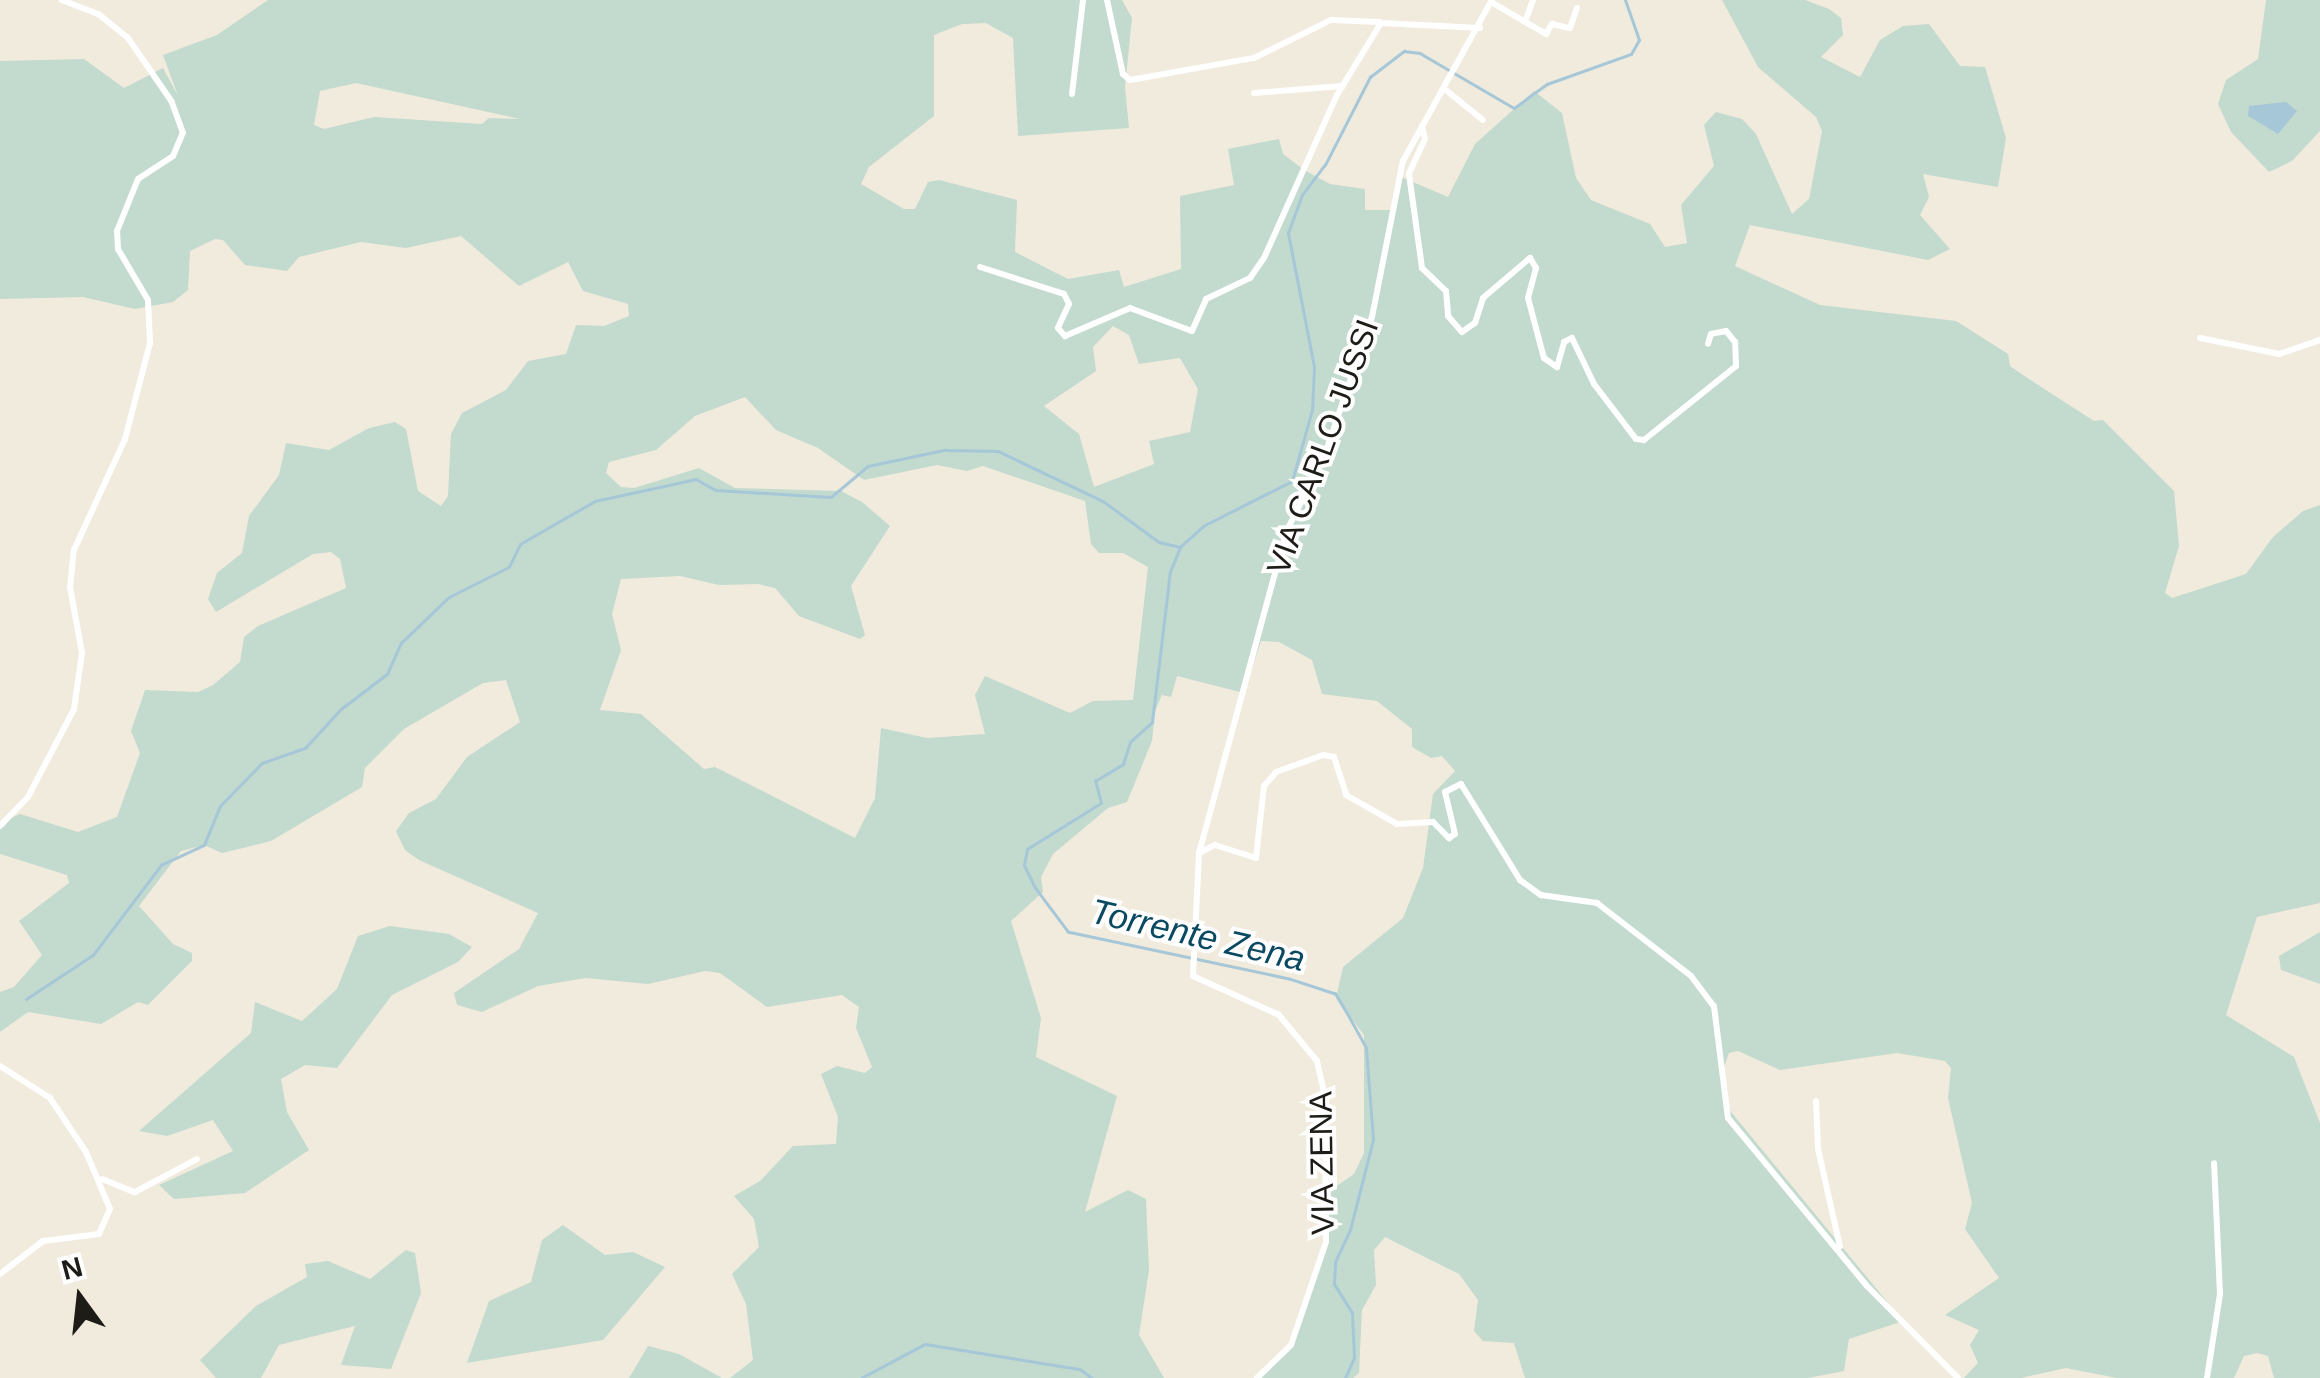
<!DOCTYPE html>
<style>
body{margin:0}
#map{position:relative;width:2320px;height:1378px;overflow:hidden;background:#f0ebdd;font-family:Arial,sans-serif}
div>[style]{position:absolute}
.green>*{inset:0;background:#c3dace}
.water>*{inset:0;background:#a6c7d8}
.stream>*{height:2.5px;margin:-1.25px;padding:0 1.25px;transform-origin:1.25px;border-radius:1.25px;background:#a6c7d8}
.minor>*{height:6px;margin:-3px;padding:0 3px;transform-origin:3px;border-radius:3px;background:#fff}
span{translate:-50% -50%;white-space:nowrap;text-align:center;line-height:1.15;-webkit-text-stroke:8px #fff;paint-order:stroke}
.street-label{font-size:32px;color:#1e1c17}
.water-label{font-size:35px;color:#0a4962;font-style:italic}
.north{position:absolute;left:30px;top:1248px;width:100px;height:100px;-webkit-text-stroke:8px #fff;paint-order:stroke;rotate:345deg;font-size:28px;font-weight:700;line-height:40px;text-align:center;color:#1e1c17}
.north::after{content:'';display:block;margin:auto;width:35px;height:45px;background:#1e1c17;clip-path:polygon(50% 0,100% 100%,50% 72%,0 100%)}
</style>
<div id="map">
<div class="green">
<i style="clip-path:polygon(evenodd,268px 0,1122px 0,1132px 18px,1125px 87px,1129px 128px,1018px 136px,1013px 38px,986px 23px,962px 24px,934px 35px,934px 116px,869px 167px,861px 184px,904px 209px,915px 209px,928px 182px,939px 180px,1017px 200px,1015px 252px,1068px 279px,1119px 270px,1124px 287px,1181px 269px,1180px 196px,1234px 185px,1228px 149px,1279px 139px,1283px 154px,1304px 170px,1330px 184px,1365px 189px,1365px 210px,1394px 210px,1401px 177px,1448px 197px,1475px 144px,1534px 91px,1562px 113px,1576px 178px,1591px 200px,1650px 224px,1665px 247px,1687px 243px,1681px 205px,1714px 166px,1704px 125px,1716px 112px,1742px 119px,1756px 134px,1792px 214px,1809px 199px,1822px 131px,1816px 117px,1758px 67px,1722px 0,1805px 0,1829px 9px,1841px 18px,1843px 35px,1821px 57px,1860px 77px,1880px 40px,1903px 26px,1929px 24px,1960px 66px,1985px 67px,2006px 138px,1998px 187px,1923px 174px,1929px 197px,1920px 215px,1950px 249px,1928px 260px,1750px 225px,1735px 266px,1820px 305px,1956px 321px,2008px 354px,2010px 366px,2029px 379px,2094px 421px,2103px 420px,2174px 491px,2179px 546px,2165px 593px,2172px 598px,2246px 574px,2273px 537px,2303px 511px,2320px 505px,2320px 903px,2257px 917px,2226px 1015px,2294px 1057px,2320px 1123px,2320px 1378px,2274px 1378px,2268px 1356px,2257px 1353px,2244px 1356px,2234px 1378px,2117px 1378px,2066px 1368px,2021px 1378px,1964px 1378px,1978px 1363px,1970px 1345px,1979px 1330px,1945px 1315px,1999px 1278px,1965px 1229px,1972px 1203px,1948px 1098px,1951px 1068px,1945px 1061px,1897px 1053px,1780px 1070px,1738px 1051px,1729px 1053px,1723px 1070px,1727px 1107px,1903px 1321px,1849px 1339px,1844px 1371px,1808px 1378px,1525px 1378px,1514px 1343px,1483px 1341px,1474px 1331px,1478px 1300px,1459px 1274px,1385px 1237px,1374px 1250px,1376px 1285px,1362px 1310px,1359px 1373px,1353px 1378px,1256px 1378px,1292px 1347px,1326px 1232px,1331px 1190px,1354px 1174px,1364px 1153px,1364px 1035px,1336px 998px,1343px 967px,1403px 918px,1423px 868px,1433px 794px,1455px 771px,1442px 756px,1431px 758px,1412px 747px,1412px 729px,1377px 701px,1322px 694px,1312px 660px,1279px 642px,1261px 641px,1244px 693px,1177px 676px,1171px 697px,1162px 695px,1155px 711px,1152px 741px,1127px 802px,1108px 808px,1053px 854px,1041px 877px,1043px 892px,1011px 921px,1041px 1018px,1036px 1057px,1117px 1096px,1085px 1212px,1128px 1190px,1146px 1199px,1149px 1270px,1139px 1335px,1164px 1378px,730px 1378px,753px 1360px,746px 1304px,732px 1274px,759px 1247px,754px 1219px,734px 1196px,760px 1181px,793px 1146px,836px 1144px,838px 1117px,821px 1074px,837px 1066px,865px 1073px,872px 1067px,856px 1028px,859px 1007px,842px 995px,767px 1007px,720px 973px,705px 971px,648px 984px,586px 978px,538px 986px,482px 1012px,457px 1005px,454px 993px,519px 949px,538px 913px,419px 860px,405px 850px,396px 831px,409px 813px,436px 799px,467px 757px,520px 722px,506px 680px,483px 683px,404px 729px,365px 768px,362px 787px,271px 841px,222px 853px,204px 845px,181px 851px,139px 906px,173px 944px,192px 953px,192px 961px,148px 1005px,138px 1002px,101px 1024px,28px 1012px,0 1032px,0 992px,14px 987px,42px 955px,19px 921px,69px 883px,67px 875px,0 854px,0 823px,20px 814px,78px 832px,117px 817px,140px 753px,131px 731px,145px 690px,198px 692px,213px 685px,240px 662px,244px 637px,258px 626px,346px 588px,340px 559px,331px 552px,313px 554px,216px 612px,208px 599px,217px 573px,242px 553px,249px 516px,279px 475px,286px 443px,329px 450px,369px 428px,395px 422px,406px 429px,418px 491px,441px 506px,448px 496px,451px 434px,462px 413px,506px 390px,528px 361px,566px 354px,576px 325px,604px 326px,629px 316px,628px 304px,583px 291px,568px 262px,519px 286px,461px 236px,406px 248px,361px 242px,299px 257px,287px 271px,245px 265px,223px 240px,215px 239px,190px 251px,188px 290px,173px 302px,135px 309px,83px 297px,0 299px,0 61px,84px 59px,124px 88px,163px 68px,178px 96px,163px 55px,217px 35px,268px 0,356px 83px,520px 119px,489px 118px,482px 124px,374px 117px,324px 129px,314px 125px,320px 91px,356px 83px,268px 0,1113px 326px,1129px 335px,1139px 364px,1180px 358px,1198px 389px,1190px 432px,1149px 441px,1154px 464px,1094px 487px,1079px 434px,1044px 406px,1096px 371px,1093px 347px,1113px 326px,268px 0,745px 397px,776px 430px,818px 448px,864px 480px,937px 465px,967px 471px,983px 466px,1085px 501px,1091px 544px,1099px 553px,1123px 553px,1148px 567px,1133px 700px,1093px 701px,1070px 713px,985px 676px,975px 695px,985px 734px,927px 738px,881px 728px,875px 798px,855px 838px,715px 767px,704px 769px,641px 714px,600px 710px,621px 650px,612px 614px,621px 579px,680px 576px,719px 585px,758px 584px,775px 588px,799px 616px,860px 639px,865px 635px,851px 586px,890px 526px,862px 502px,841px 491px,735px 488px,699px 468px,634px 488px,621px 487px,606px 473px,609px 462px,656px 450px,695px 416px,745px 397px)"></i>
<i style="clip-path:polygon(2266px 0,2320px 0,2320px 131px,2292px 161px,2269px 172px,2231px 132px,2218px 104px,2226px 80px,2258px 59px)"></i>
<i style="clip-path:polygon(390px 926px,449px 934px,472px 947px,458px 962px,392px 995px,337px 1068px,305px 1065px,281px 1079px,287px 1112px,309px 1150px,245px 1193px,174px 1199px,159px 1185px,233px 1151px,213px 1120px,167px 1136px,139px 1131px,251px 1033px,255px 1002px,302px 1021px,337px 989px,358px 936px)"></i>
<i style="clip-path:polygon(2320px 932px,2320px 984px,2281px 970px,2279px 956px)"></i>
<i style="clip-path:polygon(563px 1225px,605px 1255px,633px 1252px,665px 1267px,603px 1340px,467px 1363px,489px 1301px,531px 1282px,542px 1240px)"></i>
<i style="clip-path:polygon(406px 1250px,415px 1253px,421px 1293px,391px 1369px,341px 1365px,355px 1326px,279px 1345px,261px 1378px,216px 1378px,200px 1360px,256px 1306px,307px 1277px,305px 1264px,328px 1261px,370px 1279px)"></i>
<i style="clip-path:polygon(648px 1346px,679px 1354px,722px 1378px,629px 1378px)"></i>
</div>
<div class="water">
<i style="clip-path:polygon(2286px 102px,2297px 111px,2278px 134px,2248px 116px,2249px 106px)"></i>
</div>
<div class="stream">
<i style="left:26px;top:999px;width:80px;rotate:-33.3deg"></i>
<i style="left:93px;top:955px;width:113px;rotate:-52.9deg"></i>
<i style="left:161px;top:865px;width:47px;rotate:-24.9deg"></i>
<i style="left:204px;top:845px;width:42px;rotate:-67.7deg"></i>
<i style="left:220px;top:806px;width:60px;rotate:-45.7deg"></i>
<i style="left:262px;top:763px;width:46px;rotate:-19.2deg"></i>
<i style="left:305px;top:748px;width:53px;rotate:-47.3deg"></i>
<i style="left:341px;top:709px;width:58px;rotate:-37.3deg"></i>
<i style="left:387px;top:674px;width:34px;rotate:-66deg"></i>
<i style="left:401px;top:643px;width:66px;rotate:-43.8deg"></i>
<i style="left:449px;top:597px;width:67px;rotate:-26.6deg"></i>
<i style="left:509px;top:567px;width:25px;rotate:-64deg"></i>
<i style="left:520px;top:544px;width:86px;rotate:-29.8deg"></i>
<i style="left:595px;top:501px;width:103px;rotate:-12.3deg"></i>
<i style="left:696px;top:479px;width:23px;rotate:29deg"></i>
<i style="left:716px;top:490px;width:115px;rotate:3.5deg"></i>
<i style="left:831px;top:497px;width:48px;rotate:-40deg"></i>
<i style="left:868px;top:466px;width:78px;rotate:-11.9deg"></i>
<i style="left:944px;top:450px;width:54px;rotate:1.1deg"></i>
<i style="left:998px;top:451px;width:116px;rotate:25.5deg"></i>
<i style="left:1103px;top:501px;width:69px;rotate:36.2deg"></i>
<i style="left:1159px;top:542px;width:22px;rotate:13deg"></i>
<i style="left:861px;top:1378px;width:72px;rotate:-28deg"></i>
<i style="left:925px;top:1344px;width:157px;rotate:9.2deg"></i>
<i style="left:1080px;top:1369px;width:15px;rotate:37deg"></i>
<i style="left:1345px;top:1378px;width:22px;rotate:-66deg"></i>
<i style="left:1354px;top:1358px;width:45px;rotate:-92.5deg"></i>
<i style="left:1352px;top:1313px;width:34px;rotate:-122deg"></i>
<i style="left:1334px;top:1284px;width:22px;rotate:-87deg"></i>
<i style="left:1335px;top:1262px;width:35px;rotate:-65deg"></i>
<i style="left:1350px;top:1230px;width:93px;rotate:-75.7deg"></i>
<i style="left:1373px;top:1140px;width:92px;rotate:-94.4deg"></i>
<i style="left:1366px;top:1048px;width:35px;rotate:-119deg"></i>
<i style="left:1349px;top:1017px;width:27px;rotate:-121deg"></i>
<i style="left:1335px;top:994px;width:48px;rotate:-161.9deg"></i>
<i style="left:1289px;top:979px;width:226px;rotate:-168deg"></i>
<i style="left:1068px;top:932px;width:55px;rotate:-126.9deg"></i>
<i style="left:1035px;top:888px;width:25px;rotate:-116deg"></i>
<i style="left:1024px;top:865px;width:16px;rotate:-79deg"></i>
<i style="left:1027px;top:849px;width:87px;rotate:-31.9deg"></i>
<i style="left:1101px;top:803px;width:23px;rotate:-105deg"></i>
<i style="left:1095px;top:781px;width:33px;rotate:-31deg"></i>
<i style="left:1123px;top:764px;width:23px;rotate:-72deg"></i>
<i style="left:1130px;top:742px;width:30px;rotate:-42deg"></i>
<i style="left:1152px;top:722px;width:151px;rotate:-83.2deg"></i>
<i style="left:1170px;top:572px;width:27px;rotate:-68deg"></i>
<i style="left:1180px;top:547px;width:31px;rotate:-42deg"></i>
<i style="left:1203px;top:526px;width:100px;rotate:-26.8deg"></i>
<i style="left:1292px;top:481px;width:74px;rotate:-74.3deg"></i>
<i style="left:1312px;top:410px;width:43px;rotate:-87.3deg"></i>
<i style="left:1314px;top:367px;width:136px;rotate:-101deg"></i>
<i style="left:1288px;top:233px;width:40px;rotate:-69.8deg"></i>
<i style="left:1302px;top:195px;width:38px;rotate:-53deg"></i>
<i style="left:1325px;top:165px;width:99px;rotate:-62.9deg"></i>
<i style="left:1370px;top:77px;width:43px;rotate:-37.4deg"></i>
<i style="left:1404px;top:51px;width:16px;rotate:7deg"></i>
<i style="left:1420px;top:53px;width:109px;rotate:30.3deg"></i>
<i style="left:1514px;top:108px;width:41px;rotate:-36deg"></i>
<i style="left:1547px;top:84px;width:89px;rotate:-19.7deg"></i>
<i style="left:1631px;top:54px;width:16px;rotate:-60deg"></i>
<i style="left:1639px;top:40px;width:42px;rotate:-109.3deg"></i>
</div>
<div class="minor">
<i style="left:1107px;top:0;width:76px;rotate:77.8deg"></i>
<i style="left:1123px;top:74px;width:9px;rotate:41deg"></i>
<i style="left:1130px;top:80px;width:126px;rotate:-10.1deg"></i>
<i style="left:1254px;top:58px;width:86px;rotate:-26.3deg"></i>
<i style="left:1331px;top:20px;width:49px;rotate:2.3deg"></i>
<i style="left:1491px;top:2px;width:64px;rotate:30.2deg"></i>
<i style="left:1546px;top:34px;width:12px;rotate:-59deg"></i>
<i style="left:1552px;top:24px;width:18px;rotate:13deg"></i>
<i style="left:1570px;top:28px;width:21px;rotate:-71deg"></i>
<i style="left:1525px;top:22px;width:23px;rotate:-70deg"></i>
<i style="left:1447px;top:91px;width:46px;rotate:38.9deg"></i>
<i style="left:1254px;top:93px;width:89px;rotate:-4.5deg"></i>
<i style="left:1072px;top:94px;width:95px;rotate:-83.3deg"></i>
<i style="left:1422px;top:126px;width:13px;rotate:77deg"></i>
<i style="left:1425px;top:139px;width:38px;rotate:115deg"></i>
<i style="left:1409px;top:174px;width:95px;rotate:82.1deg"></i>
<i style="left:1422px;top:268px;width:33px;rotate:44deg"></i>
<i style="left:1446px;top:291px;width:25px;rotate:85deg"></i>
<i style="left:1448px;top:316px;width:21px;rotate:49deg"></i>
<i style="left:1462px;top:332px;width:16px;rotate:-35deg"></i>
<i style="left:1475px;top:323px;width:26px;rotate:-72deg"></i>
<i style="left:1483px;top:298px;width:62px;rotate:-40.4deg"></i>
<i style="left:1530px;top:258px;width:12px;rotate:59deg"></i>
<i style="left:1536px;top:268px;width:31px;rotate:105deg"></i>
<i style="left:1528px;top:298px;width:62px;rotate:75.1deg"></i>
<i style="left:1544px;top:358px;width:16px;rotate:35deg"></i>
<i style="left:1557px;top:367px;width:26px;rotate:-74deg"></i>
<i style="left:1564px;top:342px;width:9px;rotate:-27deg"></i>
<i style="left:1572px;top:338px;width:51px;rotate:64.4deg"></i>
<i style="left:1594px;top:384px;width:69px;rotate:52.6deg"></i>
<i style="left:1636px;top:439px;width:8px;rotate:7deg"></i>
<i style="left:1644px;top:440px;width:118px;rotate:-38.8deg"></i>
<i style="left:1736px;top:366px;width:24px;rotate:-92deg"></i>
<i style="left:1735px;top:342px;width:14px;rotate:-129deg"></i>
<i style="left:1726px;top:331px;width:15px;rotate:169deg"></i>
<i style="left:1711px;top:334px;width:10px;rotate:107deg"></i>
<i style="left:980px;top:267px;width:88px;rotate:17.8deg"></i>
<i style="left:1064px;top:294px;width:11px;rotate:63deg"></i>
<i style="left:1069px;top:304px;width:26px;rotate:115deg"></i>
<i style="left:1058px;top:328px;width:11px;rotate:49deg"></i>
<i style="left:1065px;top:336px;width:71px;rotate:-23.3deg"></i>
<i style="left:1130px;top:308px;width:66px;rotate:20.4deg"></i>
<i style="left:1192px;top:331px;width:35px;rotate:-66deg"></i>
<i style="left:1206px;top:299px;width:49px;rotate:-25.5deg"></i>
<i style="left:1250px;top:278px;width:24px;rotate:-55deg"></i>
<i style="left:1264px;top:258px;width:179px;rotate:-65.9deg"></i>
<i style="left:1337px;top:95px;width:84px;rotate:-58.6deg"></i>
<i style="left:1381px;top:23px;width:99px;rotate:2.9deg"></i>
<i style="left:2200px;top:338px;width:81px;rotate:11.4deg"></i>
<i style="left:2279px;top:354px;width:43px;rotate:-18.9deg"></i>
<i style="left:0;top:826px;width:40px;rotate:-46deg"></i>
<i style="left:28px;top:797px;width:99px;rotate:-62.4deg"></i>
<i style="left:74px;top:709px;width:57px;rotate:-81.9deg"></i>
<i style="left:82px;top:653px;width:67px;rotate:-100.3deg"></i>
<i style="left:70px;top:587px;width:37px;rotate:-84deg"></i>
<i style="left:74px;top:550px;width:122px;rotate:-65.3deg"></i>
<i style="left:125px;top:439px;width:99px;rotate:-75.4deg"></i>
<i style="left:150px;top:343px;width:43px;rotate:-92.7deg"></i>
<i style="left:148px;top:300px;width:59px;rotate:-120.5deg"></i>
<i style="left:118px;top:249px;width:18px;rotate:-93deg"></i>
<i style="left:117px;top:231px;width:56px;rotate:-68deg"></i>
<i style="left:138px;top:179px;width:42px;rotate:-33.3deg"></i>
<i style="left:173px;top:156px;width:25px;rotate:-67deg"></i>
<i style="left:183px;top:133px;width:33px;rotate:-110deg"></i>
<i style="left:172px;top:102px;width:78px;rotate:-124.5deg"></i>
<i style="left:128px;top:38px;width:38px;rotate:-141deg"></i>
<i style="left:98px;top:14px;width:39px;rotate:-159deg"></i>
<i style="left:1199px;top:853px;width:18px;rotate:-27deg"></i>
<i style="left:1215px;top:845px;width:43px;rotate:17.6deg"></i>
<i style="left:1256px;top:858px;width:72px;rotate:-83.7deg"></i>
<i style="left:1264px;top:786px;width:18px;rotate:-49deg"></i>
<i style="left:1276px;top:772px;width:50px;rotate:-19.9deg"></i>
<i style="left:1323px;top:755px;width:11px;rotate:10deg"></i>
<i style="left:1334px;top:757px;width:40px;rotate:72deg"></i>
<i style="left:1346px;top:795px;width:59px;rotate:29.6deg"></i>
<i style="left:1397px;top:824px;width:36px;rotate:-3deg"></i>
<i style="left:1433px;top:822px;width:23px;rotate:45deg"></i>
<i style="left:1449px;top:838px;width:7px;rotate:-34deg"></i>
<i style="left:1455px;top:834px;width:43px;rotate:-103.4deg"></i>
<i style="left:1445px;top:792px;width:18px;rotate:-27deg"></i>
<i style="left:1461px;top:784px;width:113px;rotate:58.4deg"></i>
<i style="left:1520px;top:880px;width:26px;rotate:36deg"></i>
<i style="left:1541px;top:895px;width:57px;rotate:8.1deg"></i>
<i style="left:1597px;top:903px;width:119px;rotate:37.8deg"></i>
<i style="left:1691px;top:976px;width:38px;rotate:53deg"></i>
<i style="left:1714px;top:1006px;width:113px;rotate:82.9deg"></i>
<i style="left:1728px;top:1118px;width:218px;rotate:50.4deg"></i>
<i style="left:1867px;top:1286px;width:129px;rotate:45.3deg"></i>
<i style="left:0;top:1066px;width:59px;rotate:32.6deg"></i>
<i style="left:50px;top:1098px;width:65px;rotate:56.3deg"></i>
<i style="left:86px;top:1152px;width:62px;rotate:67.2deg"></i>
<i style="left:110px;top:1209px;width:27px;rotate:114deg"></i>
<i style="left:99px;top:1234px;width:56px;rotate:172.9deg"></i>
<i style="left:43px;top:1241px;width:54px;rotate:142.5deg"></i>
<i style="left:1816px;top:1101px;width:48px;rotate:87.6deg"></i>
<i style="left:1818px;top:1149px;width:100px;rotate:77.3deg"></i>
<i style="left:102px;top:1179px;width:35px;rotate:22deg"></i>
<i style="left:135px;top:1192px;width:70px;rotate:-28deg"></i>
<i style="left:1257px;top:1378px;width:47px;rotate:-44.1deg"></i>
<i style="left:1291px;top:1345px;width:109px;rotate:-71.2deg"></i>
<i style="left:1326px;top:1242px;width:146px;rotate:-90.4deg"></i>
<i style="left:1325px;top:1096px;width:36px;rotate:-103deg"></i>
<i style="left:1317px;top:1061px;width:60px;rotate:-129.6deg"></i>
<i style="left:1279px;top:1015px;width:94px;rotate:-155.6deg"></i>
<i style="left:1193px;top:976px;width:123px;rotate:-87.2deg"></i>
<i style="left:1199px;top:853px;width:335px;rotate:-74.8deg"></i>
<i style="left:1287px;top:530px;width:79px;rotate:-62.8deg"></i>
<i style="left:1323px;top:460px;width:151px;rotate:-71.1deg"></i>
<i style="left:1372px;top:317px;width:159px;rotate:-78.8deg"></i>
<i style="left:1403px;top:161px;width:184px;rotate:-61.1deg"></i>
<i style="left:2207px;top:1378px;width:85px;rotate:-81.2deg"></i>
<i style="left:2220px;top:1294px;width:131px;rotate:-92.6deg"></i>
</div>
<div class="street-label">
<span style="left:1323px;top:447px;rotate:-70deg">VIA CARLO JUSSI</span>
<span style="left:1322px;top:1163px;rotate:-91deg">VIA ZENA</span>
</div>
<div class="water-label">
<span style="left:1198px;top:935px;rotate:13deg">Torrente Zena</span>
</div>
<div class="north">N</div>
</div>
